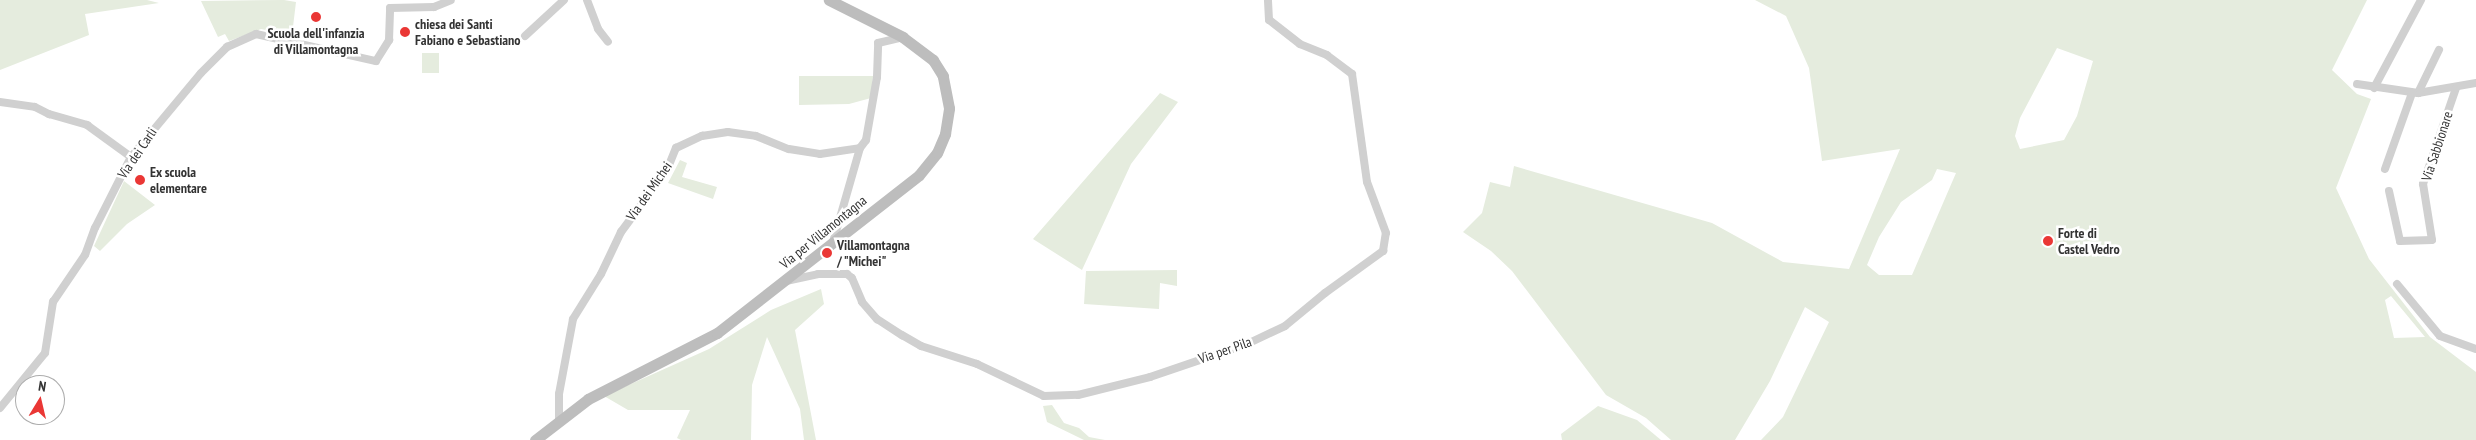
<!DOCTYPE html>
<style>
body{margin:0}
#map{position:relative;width:2476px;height:440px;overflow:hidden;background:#fff;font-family:"PT Sans Narrow",sans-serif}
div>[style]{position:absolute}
.green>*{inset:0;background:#e5ecde;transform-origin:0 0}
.street>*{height:8px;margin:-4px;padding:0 4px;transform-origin:4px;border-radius:4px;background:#d0d0d0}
.secondary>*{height:11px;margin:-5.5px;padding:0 5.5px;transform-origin:5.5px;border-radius:5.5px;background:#bdbdbd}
.dots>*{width:14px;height:14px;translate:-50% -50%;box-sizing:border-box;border:2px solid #fff;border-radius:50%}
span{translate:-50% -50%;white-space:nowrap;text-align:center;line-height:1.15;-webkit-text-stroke:5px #fff;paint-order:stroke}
.poi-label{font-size:14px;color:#333;font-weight:700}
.left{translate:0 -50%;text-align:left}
.street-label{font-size:14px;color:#333}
.north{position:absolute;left:15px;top:375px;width:50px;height:50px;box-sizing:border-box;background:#fff;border:1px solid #adadad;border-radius:50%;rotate:9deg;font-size:14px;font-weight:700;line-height:20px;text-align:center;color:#333}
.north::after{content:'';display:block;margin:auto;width:18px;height:22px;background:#ea3735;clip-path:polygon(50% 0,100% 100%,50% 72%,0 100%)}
</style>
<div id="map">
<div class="green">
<i style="clip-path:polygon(0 0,147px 0,159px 3px,85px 14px,89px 35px,0 70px)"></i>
<i style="clip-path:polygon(284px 0,296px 2px,292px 35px,261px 29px,229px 41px,225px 34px,218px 37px,201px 1px)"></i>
<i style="clip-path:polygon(evenodd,1755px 0,2367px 0,2332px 70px,2357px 94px,2371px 99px,2336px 188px,2369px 259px,2430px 337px,2476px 372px,2476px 440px,1761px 440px,1783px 417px,1829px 322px,1805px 307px,1770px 381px,1735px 440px,1671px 440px,1646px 418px,1606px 395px,1512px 271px,1491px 251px,1463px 232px,1482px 213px,1490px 182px,1510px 187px,1514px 166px,1712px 223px,1783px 262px,1849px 269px,1900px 149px,1822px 161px,1809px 68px,1786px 16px,1755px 0,2057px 48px,2093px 61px,2077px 116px,2064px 140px,2020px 149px,2015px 136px,2020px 118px,2057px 48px,1755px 0,1937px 169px,1956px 173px,1912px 275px,1879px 275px,1867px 265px,1879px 237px,1901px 202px,1932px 180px,1937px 169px,1755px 0,2391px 296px,2425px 337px,2394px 338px,2385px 300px,2391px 296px)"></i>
<i style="left:422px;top:53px;width:17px;height:20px"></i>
<i style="clip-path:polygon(799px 76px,873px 76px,871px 98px,849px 104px,799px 105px)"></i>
<i style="clip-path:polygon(1160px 93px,1178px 102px,1131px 164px,1082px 270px,1033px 239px)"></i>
<i style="clip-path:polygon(680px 160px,687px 163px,682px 177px,717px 187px,713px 199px,668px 183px)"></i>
<i style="clip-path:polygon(124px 181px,155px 205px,127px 224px,100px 251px,94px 246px)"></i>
<i style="clip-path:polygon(1177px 270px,1177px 286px,1160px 283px,1159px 309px,1084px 304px,1086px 271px)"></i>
<i style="clip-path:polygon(821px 289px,824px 304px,795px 330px,816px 440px,804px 440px,800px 409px,767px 337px,752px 385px,751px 440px,681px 440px,677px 438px,690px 410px,628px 410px,604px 396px,709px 349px,771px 310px)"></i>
<i style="clip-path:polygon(1052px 405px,1064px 423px,1079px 428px,1089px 437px,1105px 440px,1084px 440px,1047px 422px,1043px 406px)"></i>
<i style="clip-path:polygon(1598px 406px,1637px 420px,1661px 440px,1562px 440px,1561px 434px)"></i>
</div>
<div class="street">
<i style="left:587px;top:0;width:31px;rotate:69deg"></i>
<i style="left:598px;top:29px;width:16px;rotate:52deg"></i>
<i style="left:525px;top:36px;width:53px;rotate:-42.7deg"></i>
<i style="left:2357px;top:84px;width:62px;rotate:8.4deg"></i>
<i style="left:2418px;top:93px;width:59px;rotate:-9.8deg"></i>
<i style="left:2374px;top:88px;width:100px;rotate:-61.9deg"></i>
<i style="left:2418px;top:93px;width:48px;rotate:-64deg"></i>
<i style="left:0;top:102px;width:35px;rotate:8deg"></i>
<i style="left:35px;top:107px;width:16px;rotate:27deg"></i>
<i style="left:49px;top:114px;width:40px;rotate:16deg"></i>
<i style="left:87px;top:125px;width:54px;rotate:36deg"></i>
<i style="left:860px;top:148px;width:10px;rotate:-53deg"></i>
<i style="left:866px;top:140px;width:64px;rotate:-80.1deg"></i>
<i style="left:877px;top:77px;width:34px;rotate:-88deg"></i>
<i style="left:878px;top:43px;width:26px;rotate:-13deg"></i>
<i style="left:2385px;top:169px;width:81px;rotate:-70.4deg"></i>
<i style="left:2389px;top:191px;width:51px;rotate:77.6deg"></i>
<i style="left:2400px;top:241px;width:32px;rotate:-2deg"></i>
<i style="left:2432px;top:240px;width:57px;rotate:-99.1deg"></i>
<i style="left:2423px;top:184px;width:102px;rotate:-71deg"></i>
<i style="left:786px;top:281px;width:33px;rotate:-12deg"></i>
<i style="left:818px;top:274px;width:29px"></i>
<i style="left:847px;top:274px;width:6px;rotate:39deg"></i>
<i style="left:852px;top:278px;width:26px;rotate:67deg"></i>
<i style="left:862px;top:302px;width:23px;rotate:49deg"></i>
<i style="left:877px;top:319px;width:30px;rotate:33deg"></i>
<i style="left:902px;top:335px;width:22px;rotate:30deg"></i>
<i style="left:921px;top:346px;width:59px;rotate:17.8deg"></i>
<i style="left:977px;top:364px;width:74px;rotate:25.5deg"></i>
<i style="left:1044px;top:396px;width:34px;rotate:-2deg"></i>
<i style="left:1078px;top:395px;width:74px;rotate:-14deg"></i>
<i style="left:1150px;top:377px;width:102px;rotate:-18.8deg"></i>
<i style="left:1247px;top:344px;width:42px;rotate:-25.3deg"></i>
<i style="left:1285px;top:326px;width:52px;rotate:-39.5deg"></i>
<i style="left:1325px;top:293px;width:72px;rotate:-35.9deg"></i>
<i style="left:1383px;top:251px;width:18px;rotate:-81deg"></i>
<i style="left:1386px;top:233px;width:54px;rotate:-110.4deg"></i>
<i style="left:1367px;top:182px;width:109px;rotate:-97.9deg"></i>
<i style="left:1352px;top:74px;width:31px;rotate:-143deg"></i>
<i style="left:1327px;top:55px;width:29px;rotate:-158deg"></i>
<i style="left:1300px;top:44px;width:39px;rotate:-142deg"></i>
<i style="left:1269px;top:20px;width:20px;rotate:-93deg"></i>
<i style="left:2397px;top:284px;width:67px;rotate:50.4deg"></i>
<i style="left:2440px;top:336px;width:38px;rotate:20deg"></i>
<i style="left:0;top:408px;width:71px;rotate:-50.7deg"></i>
<i style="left:45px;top:353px;width:52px;rotate:-81.1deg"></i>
<i style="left:53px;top:302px;width:57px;rotate:-55.8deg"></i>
<i style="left:85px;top:255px;width:29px;rotate:-70deg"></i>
<i style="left:95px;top:228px;width:80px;rotate:-63.1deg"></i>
<i style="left:131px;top:157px;width:109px;rotate:-50.2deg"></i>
<i style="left:201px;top:73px;width:37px;rotate:-45deg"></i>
<i style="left:227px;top:47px;width:32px;rotate:-24deg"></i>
<i style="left:256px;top:34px;width:123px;rotate:12.7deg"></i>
<i style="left:376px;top:61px;width:25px;rotate:-58deg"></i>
<i style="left:389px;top:40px;width:32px;rotate:-88deg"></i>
<i style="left:390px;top:8px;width:44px;rotate:-1.3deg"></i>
<i style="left:434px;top:7px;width:18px;rotate:-22deg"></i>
<i style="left:559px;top:421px;width:27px;rotate:-90deg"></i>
<i style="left:559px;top:394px;width:76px;rotate:-79.4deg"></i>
<i style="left:573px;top:319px;width:53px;rotate:-58.1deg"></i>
<i style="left:601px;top:274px;width:47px;rotate:-64.5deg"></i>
<i style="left:621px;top:232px;width:77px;rotate:-53.4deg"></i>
<i style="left:667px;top:170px;width:24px;rotate:-68deg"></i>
<i style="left:676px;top:148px;width:29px;rotate:-25deg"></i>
<i style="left:702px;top:136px;width:26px;rotate:-9deg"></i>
<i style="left:728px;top:132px;width:28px;rotate:8deg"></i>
<i style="left:756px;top:136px;width:35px;rotate:22deg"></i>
<i style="left:789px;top:149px;width:31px;rotate:9deg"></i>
<i style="left:820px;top:154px;width:40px;rotate:-8.5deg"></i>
<i style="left:860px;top:148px;width:98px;rotate:106deg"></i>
</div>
<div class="secondary">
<i style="left:535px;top:440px;width:67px;rotate:-37.7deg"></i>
<i style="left:588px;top:399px;width:145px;rotate:-27.1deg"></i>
<i style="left:717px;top:333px;width:256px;rotate:-38deg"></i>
<i style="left:919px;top:175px;width:28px;rotate:-51deg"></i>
<i style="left:937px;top:153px;width:21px;rotate:-67deg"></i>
<i style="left:945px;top:134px;width:26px;rotate:-81deg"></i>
<i style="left:949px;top:108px;width:33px;rotate:-101deg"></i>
<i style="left:943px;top:76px;width:19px;rotate:-122deg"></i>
<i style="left:933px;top:60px;width:38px;rotate:-143deg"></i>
<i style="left:903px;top:37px;width:83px;rotate:-153.4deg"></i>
</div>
<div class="dots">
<i style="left:316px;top:17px;background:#ea3735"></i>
<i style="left:405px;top:32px;background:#ea3735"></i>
<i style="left:140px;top:180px;background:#ea3735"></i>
<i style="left:2048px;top:241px;background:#ea3735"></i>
<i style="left:827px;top:253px;background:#ea3735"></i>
</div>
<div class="poi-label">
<span class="left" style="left:415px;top:32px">chiesa dei Santi<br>Fabiano e Sebastiano</span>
<span style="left:316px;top:41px">Scuola dell'infanzia<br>di Villamontagna</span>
<span class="left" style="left:150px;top:180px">Ex scuola<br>elementare</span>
<span class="left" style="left:2058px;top:241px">Forte di<br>Castel Vedro</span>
<span class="left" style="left:837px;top:253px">Villamontagna<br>/ "Michei"</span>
</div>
<div class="street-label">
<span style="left:2437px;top:146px;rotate:-72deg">Via Sabbionare</span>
<span style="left:137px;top:153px;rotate:-56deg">Via dei Carli</span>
<span style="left:649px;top:191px;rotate:-55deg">Via dei Michei</span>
<span style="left:823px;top:232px;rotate:-39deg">Via per Villamontagna</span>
<span style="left:1225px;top:350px;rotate:-19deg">Via per Pila</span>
</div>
<div class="north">N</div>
</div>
